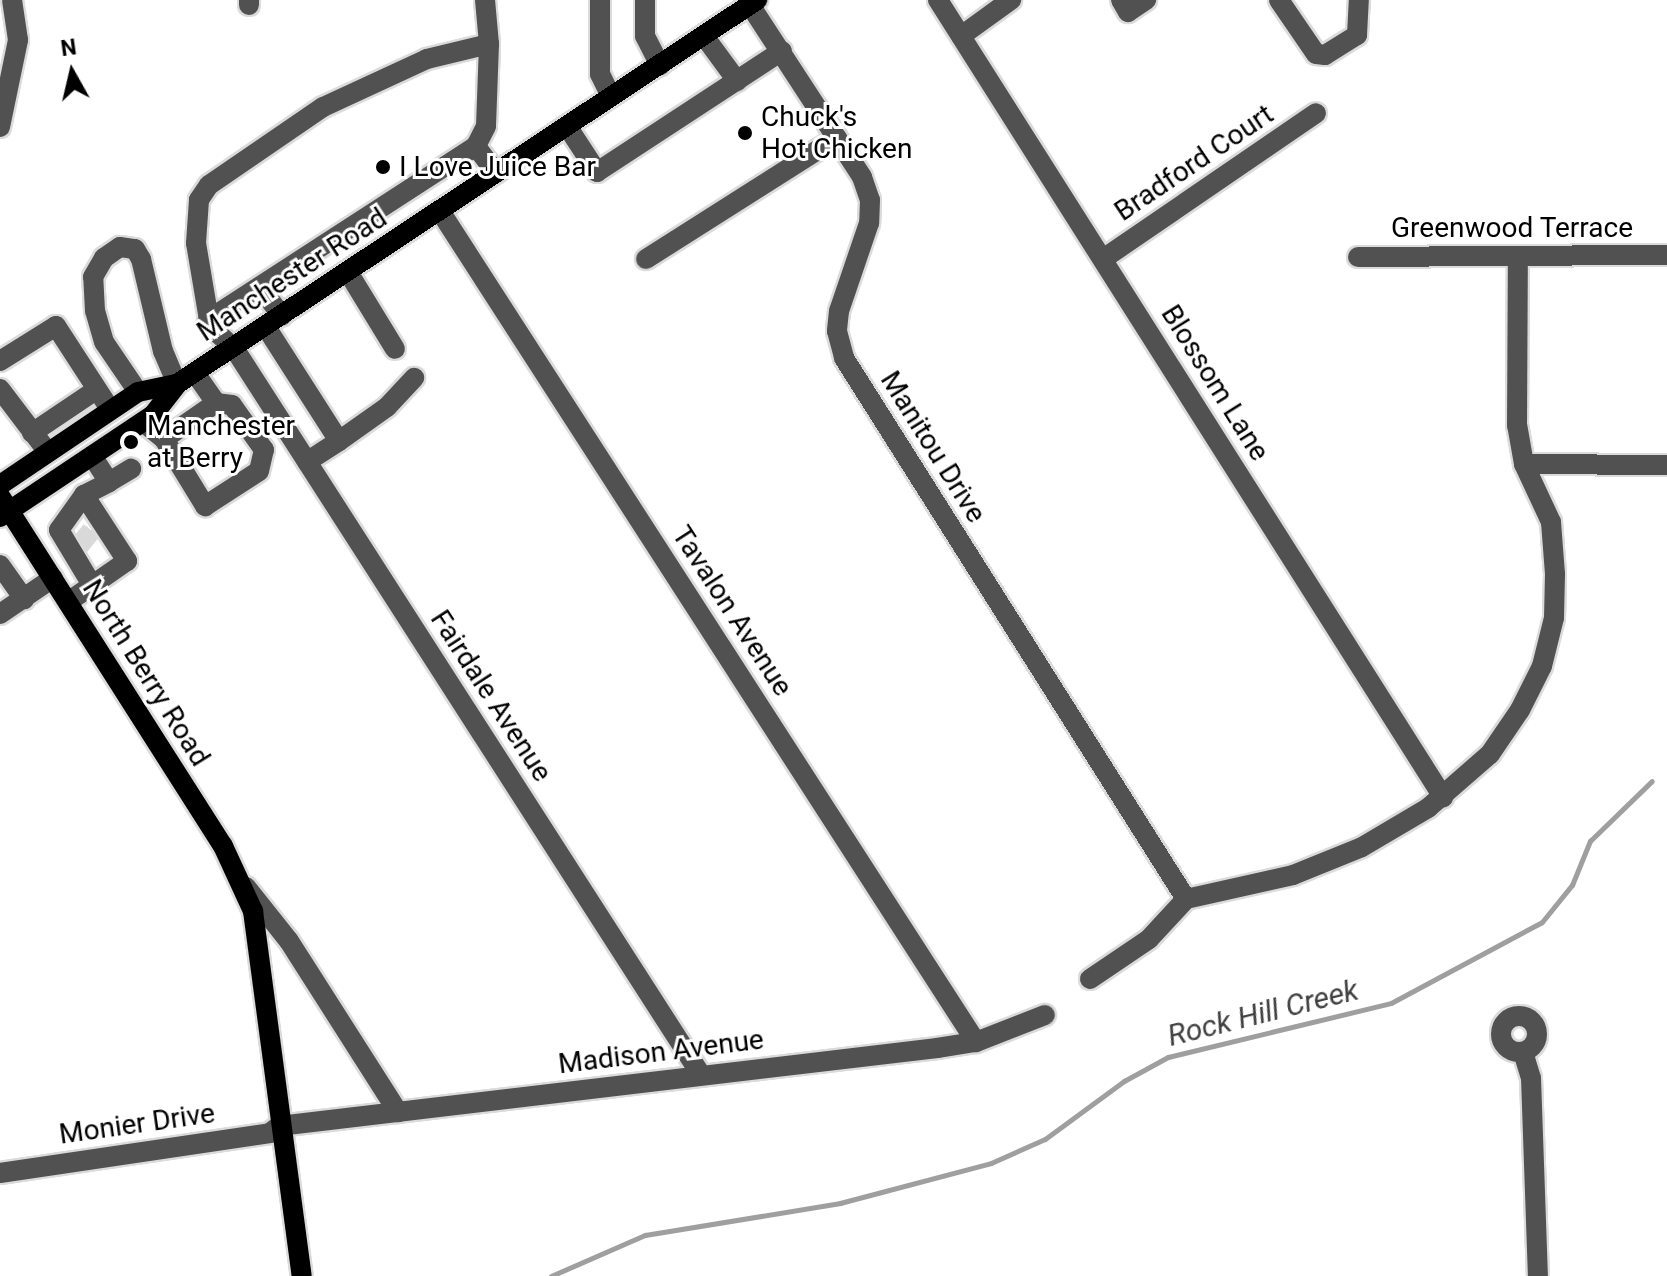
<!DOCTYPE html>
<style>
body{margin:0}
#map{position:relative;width:1667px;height:1276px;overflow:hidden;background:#fff;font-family:Roboto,sans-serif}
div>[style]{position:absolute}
.stream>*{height:5px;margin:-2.5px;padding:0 2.5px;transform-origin:2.5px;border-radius:2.5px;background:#9f9f9f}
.minor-tunnel>*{height:20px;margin-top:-10px;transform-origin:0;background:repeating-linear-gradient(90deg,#d9d9d9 0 20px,transparent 0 30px)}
.roads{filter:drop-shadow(2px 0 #dbdbdb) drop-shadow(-2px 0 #dbdbdb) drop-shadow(0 2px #dbdbdb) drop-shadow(0 -2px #dbdbdb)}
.minor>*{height:20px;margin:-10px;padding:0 10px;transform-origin:10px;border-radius:10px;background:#515151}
.minor>.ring{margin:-10px;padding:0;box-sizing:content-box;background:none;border:20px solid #515151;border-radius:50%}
.major>*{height:20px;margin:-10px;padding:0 10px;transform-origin:10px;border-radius:10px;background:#000}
.dots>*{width:22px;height:22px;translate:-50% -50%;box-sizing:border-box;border:4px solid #fff;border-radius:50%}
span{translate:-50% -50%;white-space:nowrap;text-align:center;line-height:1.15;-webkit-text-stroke:6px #fff;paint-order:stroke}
.poi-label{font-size:28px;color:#000}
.left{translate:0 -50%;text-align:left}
.street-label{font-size:28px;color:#000}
.water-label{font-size:30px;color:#404040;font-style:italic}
.north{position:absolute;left:32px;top:32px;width:80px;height:80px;-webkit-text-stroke:6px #fff;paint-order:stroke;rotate:352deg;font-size:22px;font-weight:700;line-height:32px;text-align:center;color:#000}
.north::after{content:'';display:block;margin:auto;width:28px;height:36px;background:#000;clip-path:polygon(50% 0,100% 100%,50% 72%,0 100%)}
</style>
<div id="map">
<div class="stream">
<i style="left:551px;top:1276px;width:103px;rotate:-23.6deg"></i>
<i style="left:645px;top:1235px;width:198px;rotate:-9.3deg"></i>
<i style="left:840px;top:1203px;width:156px;rotate:-14.8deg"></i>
<i style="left:991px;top:1163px;width:59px;rotate:-24deg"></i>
<i style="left:1045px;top:1139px;width:98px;rotate:-36.3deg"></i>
<i style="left:1124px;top:1081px;width:50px;rotate:-28.6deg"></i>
<i style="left:1168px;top:1057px;width:229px;rotate:-13.6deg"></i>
<i style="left:1391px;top:1003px;width:171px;rotate:-28.2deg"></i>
<i style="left:1542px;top:922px;width:48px;rotate:-51deg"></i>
<i style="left:1572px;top:885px;width:48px;rotate:-67.8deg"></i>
<i style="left:1590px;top:841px;width:86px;rotate:-44.1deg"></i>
</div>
<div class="minor-tunnel">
<i style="left:79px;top:546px;width:22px;rotate:-51deg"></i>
</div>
<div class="roads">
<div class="minor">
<i style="left:485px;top:0;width:44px;rotate:84.8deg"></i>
<i style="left:600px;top:0;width:74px;rotate:90deg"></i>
<i style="left:600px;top:74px;width:25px;rotate:64deg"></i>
<i style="left:645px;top:0;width:36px;rotate:90deg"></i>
<i style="left:645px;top:36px;width:33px;rotate:63deg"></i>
<i style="left:938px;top:0;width:944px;rotate:57.64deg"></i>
<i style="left:1121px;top:0;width:14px;rotate:60deg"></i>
<i style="left:1128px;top:12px;width:22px;rotate:-34deg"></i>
<i style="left:1279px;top:0;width:65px;rotate:55.6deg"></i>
<i style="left:1316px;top:54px;width:9px;rotate:6deg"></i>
<i style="left:1325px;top:55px;width:38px;rotate:-32deg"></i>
<i style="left:1357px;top:35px;width:35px;rotate:-87deg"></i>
<i style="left:249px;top:5px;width:5px;rotate:-90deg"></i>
<i style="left:750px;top:5px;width:205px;rotate:56.9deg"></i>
<i style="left:862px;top:177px;width:24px;rotate:71deg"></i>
<i style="left:870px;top:200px;width:23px;rotate:92deg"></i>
<i style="left:869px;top:223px;width:93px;rotate:108.8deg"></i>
<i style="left:839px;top:311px;width:20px;rotate:96deg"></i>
<i style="left:837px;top:331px;width:28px;rotate:75deg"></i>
<i style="left:844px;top:358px;width:640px;rotate:57.7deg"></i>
<i style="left:704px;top:36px;width:56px;rotate:53.7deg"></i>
<i style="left:961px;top:36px;width:62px;rotate:-35.8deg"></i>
<i style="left:567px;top:126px;width:55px;rotate:56.9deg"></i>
<i style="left:597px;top:172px;width:221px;rotate:-33.2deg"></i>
<i style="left:0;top:127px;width:89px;rotate:-78.3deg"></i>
<i style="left:18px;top:40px;width:40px;rotate:-98.5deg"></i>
<i style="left:496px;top:173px;width:34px;rotate:-127deg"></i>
<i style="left:476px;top:146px;width:22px;rotate:-63deg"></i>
<i style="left:486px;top:126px;width:82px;rotate:-87.9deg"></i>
<i style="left:489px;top:44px;width:64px;rotate:166.4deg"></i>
<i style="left:427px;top:59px;width:115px;rotate:155.2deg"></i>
<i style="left:323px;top:107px;width:138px;rotate:145.6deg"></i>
<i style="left:209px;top:185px;width:18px;rotate:124deg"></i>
<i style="left:199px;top:200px;width:43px;rotate:94deg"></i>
<i style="left:196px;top:243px;width:84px;rotate:80.4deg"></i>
<i style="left:210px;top:326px;width:33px;rotate:43deg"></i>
<i style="left:234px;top:348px;width:864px;rotate:57.28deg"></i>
<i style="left:440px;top:211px;width:989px;rotate:57.18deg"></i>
<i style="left:1358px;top:257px;width:309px;rotate:-0.4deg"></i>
<i style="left:646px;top:259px;width:226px;rotate:-32.4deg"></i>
<i style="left:1103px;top:259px;width:258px;rotate:-34.4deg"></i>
<i style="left:348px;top:272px;width:90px;rotate:58.6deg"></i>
<i style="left:260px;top:287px;width:36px;rotate:53deg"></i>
<i style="left:208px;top:320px;width:320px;rotate:-33deg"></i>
<i style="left:266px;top:327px;width:135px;rotate:57.4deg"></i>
<i style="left:339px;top:441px;width:38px;rotate:147deg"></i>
<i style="left:0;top:361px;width:66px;rotate:-32deg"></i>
<i style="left:56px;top:326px;width:99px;rotate:57deg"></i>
<i style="left:195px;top:373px;width:37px;rotate:55deg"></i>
<i style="left:0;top:389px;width:78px;rotate:52.8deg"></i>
<i style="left:138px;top:392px;width:60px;rotate:-124.2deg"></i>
<i style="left:104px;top:342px;width:32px;rotate:-106deg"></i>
<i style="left:95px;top:311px;width:34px;rotate:-93deg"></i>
<i style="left:93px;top:277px;width:22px;rotate:-60deg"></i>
<i style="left:104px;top:258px;width:19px;rotate:-35deg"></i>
<i style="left:120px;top:247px;width:15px;rotate:8deg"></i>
<i style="left:135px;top:249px;width:12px;rotate:59deg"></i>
<i style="left:141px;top:259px;width:95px;rotate:76.6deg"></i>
<i style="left:163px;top:351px;width:36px;rotate:67deg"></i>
<i style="left:143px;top:422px;width:27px;rotate:39deg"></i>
<i style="left:164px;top:439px;width:79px;rotate:58.5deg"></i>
<i style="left:205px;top:506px;width:64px;rotate:-32.9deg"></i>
<i style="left:259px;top:471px;width:22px;rotate:-77deg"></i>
<i style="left:264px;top:450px;width:55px;rotate:-125.4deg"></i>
<i style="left:232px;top:405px;width:16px;rotate:-173deg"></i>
<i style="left:216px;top:403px;width:63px;rotate:145.3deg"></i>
<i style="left:32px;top:433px;width:77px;rotate:-33.9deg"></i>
<i style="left:339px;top:441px;width:59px;rotate:-35.3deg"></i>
<i style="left:387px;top:407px;width:40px;rotate:-47deg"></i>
<i style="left:1524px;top:464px;width:143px;rotate:0.4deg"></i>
<i style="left:109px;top:482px;width:26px;rotate:-31deg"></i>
<i style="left:84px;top:495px;width:43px;rotate:125.5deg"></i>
<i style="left:59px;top:530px;width:64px;rotate:59deg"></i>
<i style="left:0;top:565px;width:42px;rotate:54.8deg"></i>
<i style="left:68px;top:602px;width:72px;rotate:-34.8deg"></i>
<i style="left:127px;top:561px;width:79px;rotate:-123.1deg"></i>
<i style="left:84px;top:495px;width:28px;rotate:-27deg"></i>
<i style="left:109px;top:482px;width:31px;rotate:-123deg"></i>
<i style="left:0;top:614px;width:64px;rotate:-34.2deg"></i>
<i style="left:246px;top:887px;width:69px;rotate:51.5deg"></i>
<i style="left:289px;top:941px;width:203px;rotate:57.5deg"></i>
<i style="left:1090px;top:979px;width:71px;rotate:-34.1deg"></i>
<i style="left:1149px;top:939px;width:54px;rotate:-47.2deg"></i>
<i style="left:1186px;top:899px;width:110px;rotate:-12.6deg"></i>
<i style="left:1293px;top:875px;width:74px;rotate:-22.1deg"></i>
<i style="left:1362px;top:847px;width:77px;rotate:-30.6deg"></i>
<i style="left:1428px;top:808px;width:82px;rotate:-41.1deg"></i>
<i style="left:1490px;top:754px;width:53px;rotate:-55.7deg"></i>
<i style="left:1520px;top:710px;width:49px;rotate:-63.4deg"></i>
<i style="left:1542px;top:666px;width:49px;rotate:-76deg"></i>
<i style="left:1554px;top:618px;width:44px;rotate:-88.7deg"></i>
<i style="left:1555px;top:574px;width:52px;rotate:-94.4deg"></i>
<i style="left:1551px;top:522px;width:64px;rotate:-115deg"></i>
<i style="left:1524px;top:464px;width:39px;rotate:-100deg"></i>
<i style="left:1517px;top:426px;width:170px;rotate:-89.7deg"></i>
<i class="ring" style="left:1501px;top:1016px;width:16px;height:16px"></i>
<i style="left:1523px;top:1052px;width:27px;rotate:73deg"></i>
<i style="left:1531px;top:1078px;width:198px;rotate:88deg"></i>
<i style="left:0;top:1173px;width:273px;rotate:-8.4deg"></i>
<i style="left:270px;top:1133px;width:11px;rotate:-38deg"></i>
<i style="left:279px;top:1126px;width:663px;rotate:-6.76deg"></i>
<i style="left:937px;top:1048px;width:39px;rotate:-9deg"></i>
<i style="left:976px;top:1042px;width:74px;rotate:-21.4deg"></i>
</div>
<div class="major">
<i style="left:0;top:485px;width:166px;rotate:-34deg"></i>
<i style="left:138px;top:392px;width:40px;rotate:-12deg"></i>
<i style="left:0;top:496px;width:415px;rotate:57.5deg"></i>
<i style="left:223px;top:846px;width:72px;rotate:65.2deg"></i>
<i style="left:253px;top:911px;width:368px;rotate:82.4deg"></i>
<i style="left:0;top:517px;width:184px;rotate:-33.7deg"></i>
<i style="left:153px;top:415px;width:39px;rotate:-52deg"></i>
<i style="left:177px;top:384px;width:696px;rotate:-33.51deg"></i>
</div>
</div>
<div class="dots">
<i style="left:745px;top:133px;background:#000"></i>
<i style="left:383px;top:167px;background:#000"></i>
<i style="left:131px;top:442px;background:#000"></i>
</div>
<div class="poi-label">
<span class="left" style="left:761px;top:133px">Chuck's<br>Hot Chicken</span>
<span class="left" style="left:399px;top:167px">I Love Juice Bar</span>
<span class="left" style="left:147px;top:442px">Manchester<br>at Berry</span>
</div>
<div class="street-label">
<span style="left:1194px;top:163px;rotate:-34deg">Bradford Court</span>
<span style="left:1512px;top:228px">Greenwood Terrace</span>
<span style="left:292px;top:275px;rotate:-33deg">Manchester Road</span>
<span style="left:1215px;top:383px;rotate:58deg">Blossom Lane</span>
<span style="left:933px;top:447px;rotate:58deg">Manitou Drive</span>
<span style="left:732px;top:611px;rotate:57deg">Tavalon Avenue</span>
<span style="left:146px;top:673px;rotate:58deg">North Berry Road</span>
<span style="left:491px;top:696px;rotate:57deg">Fairdale Avenue</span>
<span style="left:661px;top:1052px;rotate:-7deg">Madison Avenue</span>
<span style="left:137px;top:1124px;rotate:-8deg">Monier Drive</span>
</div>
<div class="water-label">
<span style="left:1263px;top:1013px;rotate:-14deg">Rock Hill Creek</span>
</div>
<div class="north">N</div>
</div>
